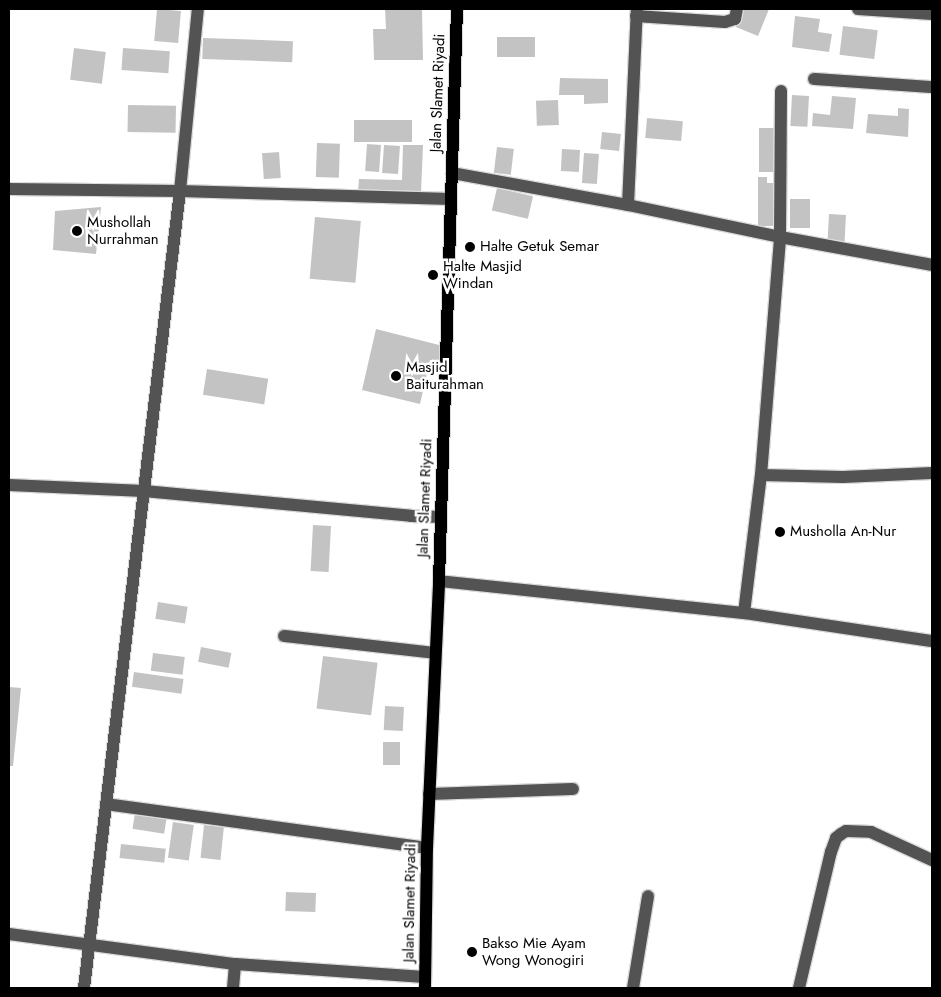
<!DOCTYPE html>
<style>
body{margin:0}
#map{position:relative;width:941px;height:997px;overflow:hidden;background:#fff;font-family:Jost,sans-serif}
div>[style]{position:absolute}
.building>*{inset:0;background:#c3c3c3;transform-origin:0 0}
.roads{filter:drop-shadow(1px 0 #dbdbdb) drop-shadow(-1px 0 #dbdbdb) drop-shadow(0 1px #dbdbdb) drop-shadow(0 -1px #dbdbdb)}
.minor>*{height:12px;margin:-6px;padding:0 6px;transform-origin:6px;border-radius:6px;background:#535353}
.major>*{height:12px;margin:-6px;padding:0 6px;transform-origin:6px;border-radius:6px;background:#000}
.dots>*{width:14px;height:14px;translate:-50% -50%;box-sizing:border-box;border:2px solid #fff;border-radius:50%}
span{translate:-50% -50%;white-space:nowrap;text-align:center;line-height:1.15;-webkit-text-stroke:5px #fff;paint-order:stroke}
.street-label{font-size:15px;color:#000}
.poi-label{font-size:15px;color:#000}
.left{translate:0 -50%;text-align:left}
.frame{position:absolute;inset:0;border:10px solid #000;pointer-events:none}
</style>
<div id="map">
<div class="building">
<i style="left:157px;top:9px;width:24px;height:32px;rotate:5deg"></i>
<i style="clip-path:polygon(385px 9px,422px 9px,423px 60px,374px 60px,373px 29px,386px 29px)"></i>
<i style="clip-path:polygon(743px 9px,769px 9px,758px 36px,736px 27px)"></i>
<i style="clip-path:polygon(795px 16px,820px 19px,818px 32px,832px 34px,829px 52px,792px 47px)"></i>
<i style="left:843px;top:26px;width:35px;height:29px;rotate:7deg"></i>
<i style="left:497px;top:37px;width:38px;height:20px"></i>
<i style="left:203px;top:38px;width:90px;height:21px;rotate:2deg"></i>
<i style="left:74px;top:48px;width:32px;height:32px;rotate:7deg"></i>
<i style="left:123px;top:48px;width:47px;height:22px;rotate:4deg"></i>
<i style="clip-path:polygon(560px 78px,608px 79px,608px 103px,584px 104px,584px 95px,559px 95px)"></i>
<i style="left:792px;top:95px;width:17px;height:31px;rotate:3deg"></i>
<i style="clip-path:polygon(832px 96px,856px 98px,853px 129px,812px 126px,813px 113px,830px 115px)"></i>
<i style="left:558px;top:100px;width:25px;height:22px;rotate:88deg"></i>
<i style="left:128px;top:105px;width:48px;height:27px;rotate:1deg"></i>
<i style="clip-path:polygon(898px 108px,909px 109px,908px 137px,866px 133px,868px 114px,898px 116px)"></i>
<i style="left:647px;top:118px;width:36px;height:20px;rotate:5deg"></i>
<i style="left:354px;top:120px;width:58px;height:22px"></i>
<i style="left:759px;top:128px;width:19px;height:44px"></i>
<i style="left:602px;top:132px;width:19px;height:17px;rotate:6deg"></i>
<i style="left:317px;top:143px;width:23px;height:34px;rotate:2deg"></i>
<i style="left:367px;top:144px;width:14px;height:27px;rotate:4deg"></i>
<i style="left:384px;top:145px;width:16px;height:28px;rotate:4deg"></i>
<i style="clip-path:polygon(403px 145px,423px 145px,421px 193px,358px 191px,359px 179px,402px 180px)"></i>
<i style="left:497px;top:147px;width:17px;height:26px;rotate:7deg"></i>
<i style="left:562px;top:149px;width:18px;height:22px;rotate:3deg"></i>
<i style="left:279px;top:152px;width:26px;height:17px;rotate:86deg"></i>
<i style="left:584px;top:153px;width:15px;height:30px;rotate:4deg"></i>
<i style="clip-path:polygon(758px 177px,767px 177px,767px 183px,779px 183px,779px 226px,758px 226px)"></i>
<i style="left:497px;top:188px;width:37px;height:23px;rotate:13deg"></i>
<i style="left:790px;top:199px;width:20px;height:29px"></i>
<i style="clip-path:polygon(101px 207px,96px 254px,53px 250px,55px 211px)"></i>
<i style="left:829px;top:214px;width:17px;height:31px;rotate:3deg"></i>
<i style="left:315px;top:217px;width:46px;height:62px;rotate:5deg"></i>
<i style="clip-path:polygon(376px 329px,443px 346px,440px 362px,430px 360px,420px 404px,362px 390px)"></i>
<i style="left:207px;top:369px;width:62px;height:26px;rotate:9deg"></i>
<i style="left:313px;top:525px;width:18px;height:46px;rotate:3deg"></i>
<i style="left:158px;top:602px;width:30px;height:17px;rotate:9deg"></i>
<i style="left:201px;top:647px;width:31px;height:15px;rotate:11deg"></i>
<i style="left:153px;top:653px;width:32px;height:18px;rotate:7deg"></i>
<i style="left:323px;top:656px;width:55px;height:53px;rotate:7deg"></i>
<i style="left:134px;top:672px;width:50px;height:15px;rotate:8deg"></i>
<i style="clip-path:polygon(9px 687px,21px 688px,13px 766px,9px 766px)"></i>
<i style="left:385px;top:706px;width:19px;height:24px;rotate:3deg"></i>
<i style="left:383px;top:742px;width:17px;height:23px"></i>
<i style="left:135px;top:813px;width:32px;height:16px;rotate:9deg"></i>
<i style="left:173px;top:822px;width:21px;height:36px;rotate:8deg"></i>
<i style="left:204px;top:825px;width:20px;height:33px;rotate:6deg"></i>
<i style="left:121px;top:844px;width:45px;height:14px;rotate:6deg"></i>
<i style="left:286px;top:892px;width:30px;height:19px;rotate:2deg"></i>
</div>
<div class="roads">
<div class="minor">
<i style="left:858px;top:9px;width:74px;rotate:3.9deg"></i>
<i style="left:636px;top:16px;width:89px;rotate:3.9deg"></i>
<i style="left:725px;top:22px;width:10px;rotate:-17deg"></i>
<i style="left:735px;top:19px;width:10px;rotate:-79deg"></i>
<i style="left:814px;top:79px;width:118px;rotate:3.9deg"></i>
<i style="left:452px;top:173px;width:179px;rotate:10.3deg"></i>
<i style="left:628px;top:205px;width:155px;rotate:11.9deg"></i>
<i style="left:780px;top:237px;width:155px;rotate:10.4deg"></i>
<i style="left:9px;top:189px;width:171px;rotate:0.7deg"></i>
<i style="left:180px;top:191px;width:271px;rotate:1.7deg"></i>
<i style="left:628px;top:205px;width:196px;rotate:-87.4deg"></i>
<i style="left:761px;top:475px;width:82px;rotate:1.4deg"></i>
<i style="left:843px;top:477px;width:89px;rotate:-2.6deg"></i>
<i style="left:9px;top:485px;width:135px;rotate:2.5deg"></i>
<i style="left:144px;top:491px;width:268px;rotate:5.3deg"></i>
<i style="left:411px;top:516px;width:30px;rotate:2deg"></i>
<i style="left:439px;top:581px;width:307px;rotate:6deg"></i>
<i style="left:744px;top:613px;width:190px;rotate:8.5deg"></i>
<i style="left:744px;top:613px;width:139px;rotate:-83deg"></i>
<i style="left:761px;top:475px;width:239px;rotate:-85.4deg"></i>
<i style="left:780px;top:237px;width:146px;rotate:-89.6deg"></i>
<i style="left:284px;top:636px;width:152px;rotate:6.4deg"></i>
<i style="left:429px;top:794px;width:144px;rotate:-2deg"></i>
<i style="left:106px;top:804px;width:324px;rotate:7.8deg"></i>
<i style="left:9px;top:934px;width:228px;rotate:7.6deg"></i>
<i style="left:235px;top:964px;width:190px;rotate:3.9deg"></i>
<i style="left:84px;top:988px;width:803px;rotate:-83.13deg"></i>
<i style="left:180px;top:191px;width:183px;rotate:-84.4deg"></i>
<i style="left:233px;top:988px;width:24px;rotate:-85deg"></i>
<i style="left:633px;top:988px;width:93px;rotate:-80.7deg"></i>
<i style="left:799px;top:988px;width:140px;rotate:-76.8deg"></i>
<i style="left:831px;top:852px;width:15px;rotate:-70deg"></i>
<i style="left:836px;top:838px;width:6px;rotate:-39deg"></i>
<i style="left:841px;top:834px;width:6px;rotate:-31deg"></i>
<i style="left:846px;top:831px;width:25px;rotate:2deg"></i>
<i style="left:871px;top:832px;width:67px;rotate:24.7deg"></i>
</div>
<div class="major">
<i style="left:425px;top:988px;width:140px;rotate:-89.2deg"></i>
<i style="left:427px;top:848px;width:267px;rotate:-87.4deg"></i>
<i style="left:439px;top:581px;width:572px;rotate:-88.2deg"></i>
</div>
</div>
<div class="dots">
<i style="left:77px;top:231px;background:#000"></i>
<i style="left:470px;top:247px;background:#000"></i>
<i style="left:433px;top:275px;background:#000"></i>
<i style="left:396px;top:376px;background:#000"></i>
<i style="left:780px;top:532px;background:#000"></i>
<i style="left:472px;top:952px;background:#000"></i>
</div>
<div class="street-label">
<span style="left:438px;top:93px;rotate:-88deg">Jalan Slamet Riyadi</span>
<span style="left:425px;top:498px;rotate:-88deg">Jalan Slamet Riyadi</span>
<span style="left:410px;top:903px;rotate:-89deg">Jalan Slamet Riyadi</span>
</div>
<div class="poi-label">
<span class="left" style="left:87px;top:231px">Mushollah<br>Nurrahman</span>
<span class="left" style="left:480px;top:247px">Halte Getuk Semar</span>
<span class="left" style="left:443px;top:275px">Halte Masjid<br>Windan</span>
<span class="left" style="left:406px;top:376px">Masjid<br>Baiturahman</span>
<span class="left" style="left:790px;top:532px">Musholla An-Nur</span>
<span class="left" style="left:482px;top:952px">Bakso Mie Ayam<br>Wong Wonogiri</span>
</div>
<div class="frame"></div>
</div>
